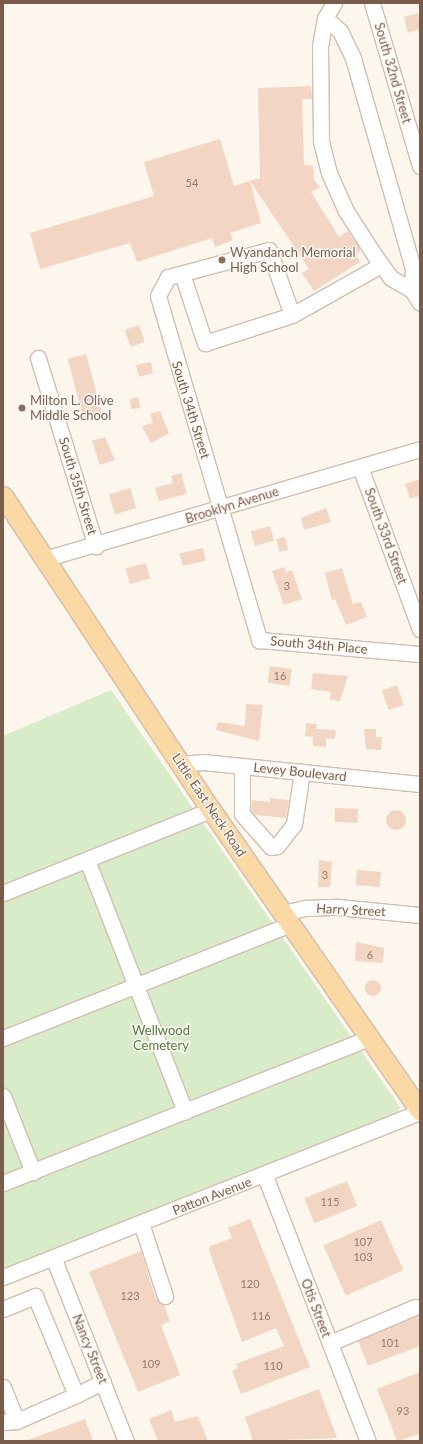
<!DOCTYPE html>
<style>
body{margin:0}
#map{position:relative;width:423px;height:1444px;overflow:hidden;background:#fdf6ec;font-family:Lato,sans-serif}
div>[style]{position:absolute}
.green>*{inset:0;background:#d8ecc9}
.building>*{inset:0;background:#f3d5c3;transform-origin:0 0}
.round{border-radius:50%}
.roads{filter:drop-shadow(1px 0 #d1beb0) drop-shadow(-1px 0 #d1beb0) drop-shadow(0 1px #d1beb0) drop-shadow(0 -1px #d1beb0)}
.minor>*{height:15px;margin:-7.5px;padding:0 7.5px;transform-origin:7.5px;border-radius:7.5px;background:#fff}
.major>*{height:19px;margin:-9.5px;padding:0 9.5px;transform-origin:9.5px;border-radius:9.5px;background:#fbd9a5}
.dots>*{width:11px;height:11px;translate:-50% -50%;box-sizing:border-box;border:2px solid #fffaf3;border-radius:50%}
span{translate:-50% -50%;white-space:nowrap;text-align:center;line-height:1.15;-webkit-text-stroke:3px #fffaf3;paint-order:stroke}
.number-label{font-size:11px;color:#987a6a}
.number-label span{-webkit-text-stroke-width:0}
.street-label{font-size:13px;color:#7a5c4d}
.education-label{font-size:13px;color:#785e54}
.left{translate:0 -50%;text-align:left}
.park-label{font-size:13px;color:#537a41}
.frame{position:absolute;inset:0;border:4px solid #7a5c4d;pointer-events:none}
</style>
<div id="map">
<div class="green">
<i style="clip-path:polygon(111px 690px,400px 1107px,397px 1115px,3px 1271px,3px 736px)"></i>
</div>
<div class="building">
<i style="clip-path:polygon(418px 13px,420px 29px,408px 33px,404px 17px)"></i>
<i style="clip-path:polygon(311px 86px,312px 99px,302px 99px,304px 165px,313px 166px,314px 180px,320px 187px,311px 192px,339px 237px,348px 231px,361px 250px,356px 254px,360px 262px,314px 291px,302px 273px,309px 269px,250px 181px,260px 178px,258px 88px)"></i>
<i style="clip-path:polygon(220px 139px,234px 186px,250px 181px,261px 223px,230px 233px,233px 240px,215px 247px,212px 238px,137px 262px,130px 243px,40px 269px,30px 233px,154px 196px,144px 162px)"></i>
<i style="left:139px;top:325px;width:18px;height:15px;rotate:71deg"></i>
<i style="left:86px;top:354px;width:62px;height:19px;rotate:75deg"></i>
<i style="clip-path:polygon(151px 362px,153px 373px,139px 377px,136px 365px)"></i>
<i style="clip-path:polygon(138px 397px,140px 408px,131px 409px,130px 399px)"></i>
<i style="clip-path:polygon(160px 411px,169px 433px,151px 443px,142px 426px,153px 423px,150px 414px)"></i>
<i style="clip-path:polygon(105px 437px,115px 460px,100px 465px,92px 441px)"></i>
<i style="clip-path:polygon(181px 473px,187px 494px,159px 501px,155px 488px,173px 483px,171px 476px)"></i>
<i style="clip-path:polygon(420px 479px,420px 496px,410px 499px,405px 484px)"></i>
<i style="left:130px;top:488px;width:21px;height:22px;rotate:73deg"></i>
<i style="clip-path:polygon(326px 508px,331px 522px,304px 530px,301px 518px)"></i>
<i style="left:270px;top:526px;width:15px;height:20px;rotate:74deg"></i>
<i style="left:285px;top:537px;width:13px;height:9px;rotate:77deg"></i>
<i style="left:203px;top:548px;width:13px;height:24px;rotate:77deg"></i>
<i style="left:146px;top:563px;width:16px;height:21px;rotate:75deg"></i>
<i style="clip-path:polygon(284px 567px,286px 572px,292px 570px,302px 599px,284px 605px,272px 571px)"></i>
<i style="clip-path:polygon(342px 568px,353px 604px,361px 602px,367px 617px,346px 625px,335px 599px,332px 600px,325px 573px)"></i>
<i style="left:270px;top:666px;width:22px;height:17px;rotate:8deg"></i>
<i style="clip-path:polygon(313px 673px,348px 676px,340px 701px,330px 700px,331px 692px,311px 689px)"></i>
<i style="left:397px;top:685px;width:21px;height:16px;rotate:71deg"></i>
<i style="clip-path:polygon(246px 704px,263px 705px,259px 741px,216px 730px,218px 722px,245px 726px)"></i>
<i style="clip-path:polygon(306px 723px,317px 724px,316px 729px,336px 730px,335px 739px,326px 738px,326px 747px,313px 746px,313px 737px,305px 736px)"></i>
<i style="clip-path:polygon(364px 729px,376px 729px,376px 737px,382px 737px,381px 750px,366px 749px)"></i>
<i style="clip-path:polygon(270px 798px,289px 800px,286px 818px,255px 815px,251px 811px,252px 800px,270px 802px)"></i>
<i style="left:335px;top:808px;width:23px;height:14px;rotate:2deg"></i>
<i class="round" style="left:386px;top:810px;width:20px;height:20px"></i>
<i style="clip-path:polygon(319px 860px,332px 862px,330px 887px,318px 887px)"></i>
<i style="left:357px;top:870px;width:24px;height:15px;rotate:5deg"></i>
<i style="clip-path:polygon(356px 942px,384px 948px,383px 963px,355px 961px)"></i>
<i class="round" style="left:365px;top:980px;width:16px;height:16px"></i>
<i style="left:347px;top:1181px;width:27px;height:46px;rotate:68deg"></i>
<i style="clip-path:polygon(250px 1219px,310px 1367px,241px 1394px,232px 1371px,238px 1368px,236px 1364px,284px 1346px,276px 1328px,242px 1342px,209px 1250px,210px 1246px,232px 1238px,228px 1228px)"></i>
<i style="left:381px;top:1220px;width:55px;height:63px;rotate:66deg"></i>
<i style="clip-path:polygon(141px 1251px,156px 1299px,164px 1305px,170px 1321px,161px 1325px,180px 1375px,138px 1392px,89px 1272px)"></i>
<i style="clip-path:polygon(420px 1315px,420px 1346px,368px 1366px,358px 1341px)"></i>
<i style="clip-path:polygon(420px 1372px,420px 1434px,397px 1441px,377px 1389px)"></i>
<i style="clip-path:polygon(319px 1389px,337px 1438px,253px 1441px,245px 1417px)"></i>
<i style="clip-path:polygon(171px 1410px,175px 1422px,198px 1416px,208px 1441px,158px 1441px,149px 1419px)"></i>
<i style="clip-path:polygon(85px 1419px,93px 1441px,28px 1441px,28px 1440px)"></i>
</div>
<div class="roads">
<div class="minor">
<i style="left:334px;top:3px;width:17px;rotate:121deg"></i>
<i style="left:325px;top:18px;width:27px;rotate:100deg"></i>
<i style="left:320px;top:45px;width:96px;rotate:89.4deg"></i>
<i style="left:321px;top:141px;width:33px;rotate:76deg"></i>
<i style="left:329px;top:173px;width:42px;rotate:65.9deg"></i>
<i style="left:346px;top:211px;width:54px;rotate:57.2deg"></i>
<i style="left:375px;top:256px;width:27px;rotate:54deg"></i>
<i style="left:391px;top:278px;width:24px;rotate:30deg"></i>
<i style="left:372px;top:3px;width:170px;rotate:73.6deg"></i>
<i style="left:325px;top:18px;width:20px;rotate:41deg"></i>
<i style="left:340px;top:31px;width:30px;rotate:64deg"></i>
<i style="left:353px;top:58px;width:218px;rotate:74.1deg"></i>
<i style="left:413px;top:268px;width:22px;rotate:93deg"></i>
<i style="left:412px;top:290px;width:15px;rotate:58deg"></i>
<i style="left:381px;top:265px;width:102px;rotate:150.7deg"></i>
<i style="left:292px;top:315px;width:69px;rotate:-109.5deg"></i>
<i style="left:269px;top:250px;width:105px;rotate:165deg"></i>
<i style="left:168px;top:277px;width:21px;rotate:118deg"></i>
<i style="left:158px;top:296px;width:359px;rotate:73.6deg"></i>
<i style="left:259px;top:640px;width:162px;rotate:5deg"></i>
<i style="left:182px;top:274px;width:73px;rotate:71.6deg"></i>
<i style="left:205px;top:343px;width:91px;rotate:-17.8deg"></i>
<i style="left:38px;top:358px;width:197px;rotate:72.9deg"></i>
<i style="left:360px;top:467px;width:173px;rotate:69.7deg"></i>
<i style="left:44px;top:559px;width:392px;rotate:-16.3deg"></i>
<i style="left:181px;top:764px;width:22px;rotate:-5deg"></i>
<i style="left:203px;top:762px;width:218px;rotate:5.8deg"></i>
<i style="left:242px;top:766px;width:48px;rotate:90deg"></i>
<i style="left:242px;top:814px;width:44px;rotate:48.7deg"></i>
<i style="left:271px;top:847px;width:6px;rotate:-9deg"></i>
<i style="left:277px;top:846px;width:28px;rotate:-52deg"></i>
<i style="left:294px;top:824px;width:53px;rotate:-81.3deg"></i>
<i style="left:87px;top:860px;width:270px;rotate:68.7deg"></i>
<i style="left:3px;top:893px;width:224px;rotate:-21.8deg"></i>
<i style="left:283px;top:913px;width:23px;rotate:-13deg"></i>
<i style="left:305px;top:908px;width:33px;rotate:-2deg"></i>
<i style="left:338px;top:907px;width:82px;rotate:5.6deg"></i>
<i style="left:3px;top:1038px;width:310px;rotate:-21.6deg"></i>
<i style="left:3px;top:1096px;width:82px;rotate:68.5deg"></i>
<i style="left:265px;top:1176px;width:284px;rotate:68.8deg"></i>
<i style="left:3px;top:1183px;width:395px;rotate:-21.6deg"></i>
<i style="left:141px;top:1223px;width:77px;rotate:71.8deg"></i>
<i style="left:53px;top:1257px;width:198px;rotate:68.4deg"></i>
<i style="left:3px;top:1277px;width:448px;rotate:-21.6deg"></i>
<i style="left:3px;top:1309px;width:35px;rotate:-22deg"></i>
<i style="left:35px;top:1296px;width:107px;rotate:67.5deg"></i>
<i style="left:76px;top:1395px;width:30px;rotate:-26deg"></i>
<i style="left:330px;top:1343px;width:92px;rotate:-23deg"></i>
<i style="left:3px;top:1387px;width:37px;rotate:68deg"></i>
<i style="left:3px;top:1422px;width:14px;rotate:-4deg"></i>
<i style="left:17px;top:1421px;width:64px;rotate:-23.8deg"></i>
</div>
<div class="major">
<i style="left:3px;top:496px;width:377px;rotate:56.5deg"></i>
<i style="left:211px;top:810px;width:366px;rotate:55.2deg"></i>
</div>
</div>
<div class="dots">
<i style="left:222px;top:260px;background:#8d6e63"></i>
<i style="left:22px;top:408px;background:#8d6e63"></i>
</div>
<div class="number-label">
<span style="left:192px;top:183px">54</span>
<span style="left:287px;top:586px">3</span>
<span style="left:280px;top:676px">16</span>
<span style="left:325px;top:875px">3</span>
<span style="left:370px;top:955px">6</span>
<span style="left:330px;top:1202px">115</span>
<span style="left:363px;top:1242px">107</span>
<span style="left:363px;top:1257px">103</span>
<span style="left:250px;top:1284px">120</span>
<span style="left:130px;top:1296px">123</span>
<span style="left:261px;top:1316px">116</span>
<span style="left:390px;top:1343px">101</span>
<span style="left:151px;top:1364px">109</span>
<span style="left:273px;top:1366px">110</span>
<span style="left:403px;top:1411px">93</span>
</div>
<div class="street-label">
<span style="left:393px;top:73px;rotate:74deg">South 32nd Street</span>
<span style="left:191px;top:410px;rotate:73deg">South 34th Street</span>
<span style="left:78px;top:486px;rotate:73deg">South 35th Street</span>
<span style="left:232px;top:505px;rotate:-17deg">Brooklyn Avenue</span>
<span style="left:386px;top:536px;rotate:70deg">South 33rd Street</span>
<span style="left:319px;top:645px;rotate:5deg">South 34th Place</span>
<span style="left:300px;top:772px;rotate:6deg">Levey Boulevard</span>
<span style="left:209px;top:805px;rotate:56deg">Little East Neck Road</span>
<span style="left:351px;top:910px;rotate:3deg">Harry Street</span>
<span style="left:212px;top:1196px;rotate:-21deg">Patton Avenue</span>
<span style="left:316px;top:1308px;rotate:69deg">Otis Street</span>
<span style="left:90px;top:1349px;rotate:68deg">Nancy Street</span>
</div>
<div class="education-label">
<span class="left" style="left:230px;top:260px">Wyandanch Memorial<br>High School</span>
<span class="left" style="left:30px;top:408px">Milton L. Olive<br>Middle School</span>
</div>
<div class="park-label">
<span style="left:161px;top:1038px">Wellwood<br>Cemetery</span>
</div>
<div class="frame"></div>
</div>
